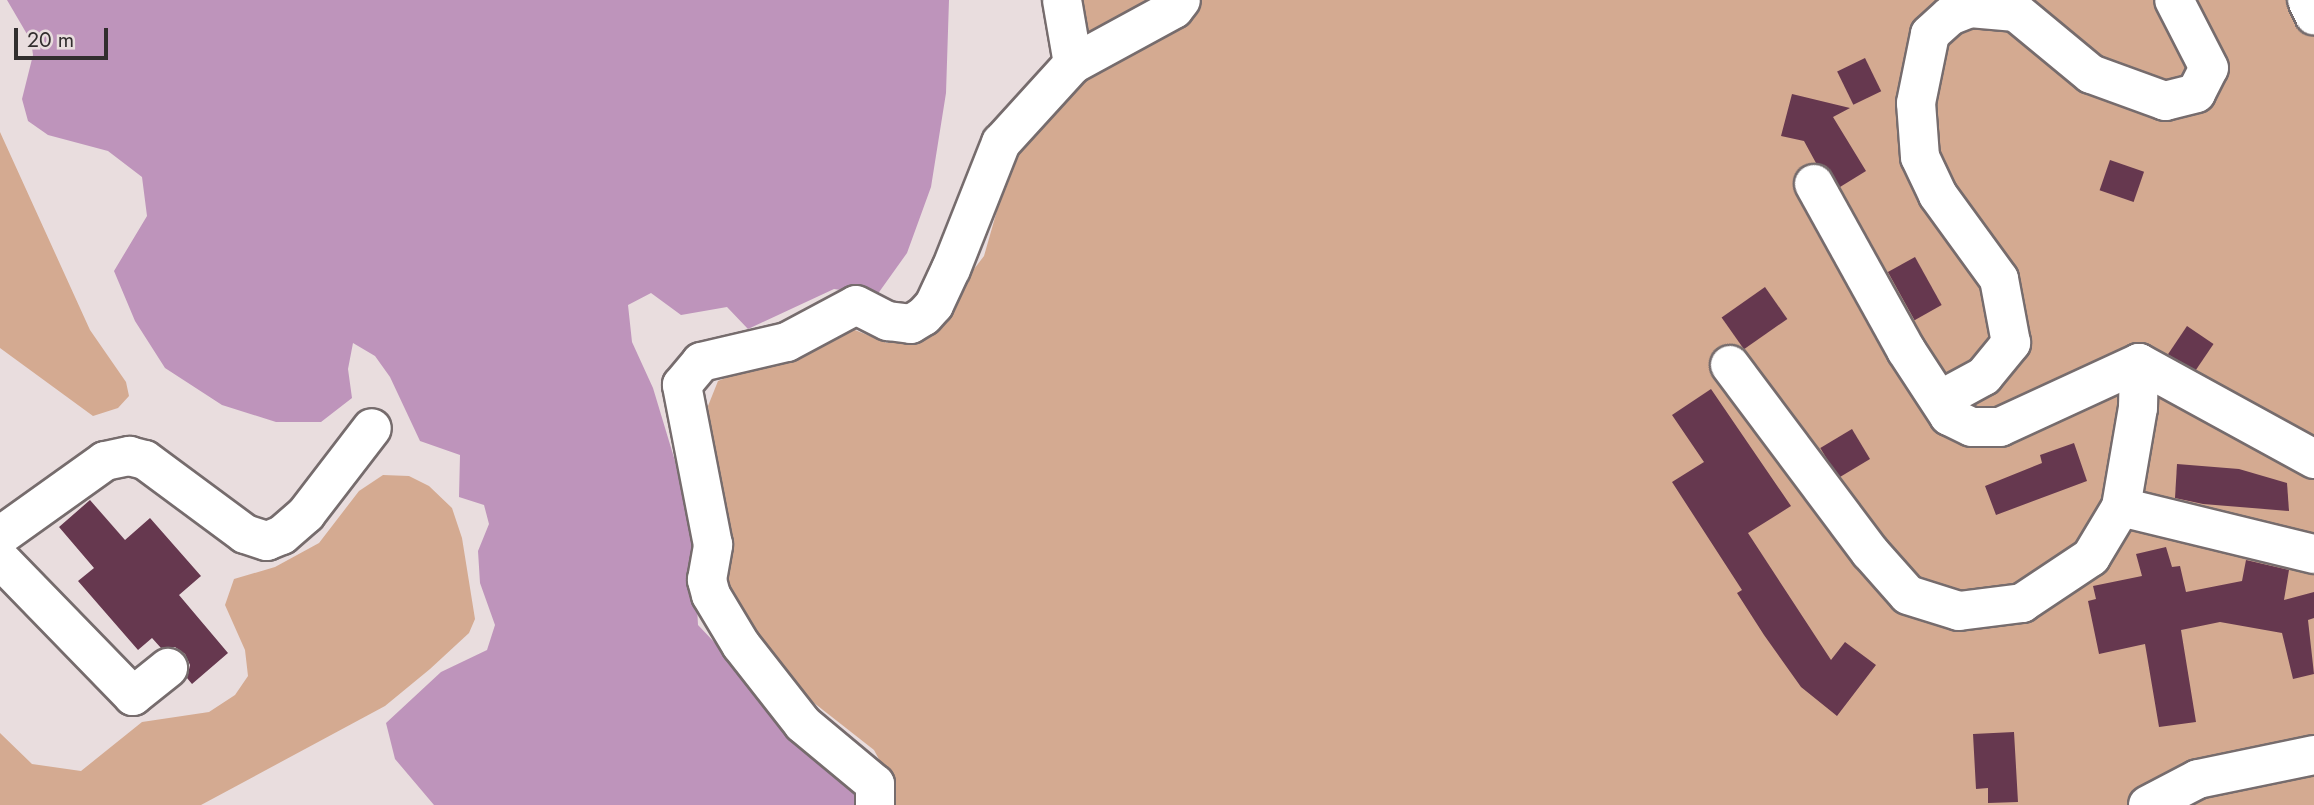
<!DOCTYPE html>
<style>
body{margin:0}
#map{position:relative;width:2314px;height:805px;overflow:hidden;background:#e9ddde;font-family:Jost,sans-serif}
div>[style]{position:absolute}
.green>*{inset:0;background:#d4aa91}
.water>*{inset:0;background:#be94bb}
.building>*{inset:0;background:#66384f;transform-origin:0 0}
.roads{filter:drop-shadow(2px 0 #766c6d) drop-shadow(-2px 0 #766c6d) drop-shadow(0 2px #766c6d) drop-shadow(0 -2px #766c6d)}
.minor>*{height:38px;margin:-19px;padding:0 19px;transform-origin:19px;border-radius:19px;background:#fff}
span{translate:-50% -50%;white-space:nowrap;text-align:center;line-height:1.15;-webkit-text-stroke:7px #e9ddde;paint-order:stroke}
.scale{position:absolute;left:14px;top:28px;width:94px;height:32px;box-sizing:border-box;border:4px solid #322e2e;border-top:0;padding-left:9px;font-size:21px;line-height:24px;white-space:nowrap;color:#322e2e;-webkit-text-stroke:5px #e9ddde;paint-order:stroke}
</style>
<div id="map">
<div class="green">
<i style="clip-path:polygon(1078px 0,2314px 0,2314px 805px,885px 805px,888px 776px,874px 750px,809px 699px,750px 632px,729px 592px,728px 540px,714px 481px,708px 406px,718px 381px,850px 328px,887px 343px,932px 324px,984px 256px,1010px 165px,1090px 52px)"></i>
<i style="clip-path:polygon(0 132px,90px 330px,126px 382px,129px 396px,118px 408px,93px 416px,0 348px)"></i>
<i style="clip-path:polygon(383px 475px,409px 476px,429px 486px,452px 508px,462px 538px,475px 619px,469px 633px,430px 669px,385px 706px,201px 805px,0 805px,0 733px,32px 764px,81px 771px,142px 722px,209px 712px,235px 695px,248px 676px,245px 650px,225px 605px,234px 579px,275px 567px,319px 543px,359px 491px)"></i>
</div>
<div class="water">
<i style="clip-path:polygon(7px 0,949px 0,946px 93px,931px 187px,907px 253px,877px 295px,834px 289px,748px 329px,727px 307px,681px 315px,651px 293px,628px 305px,632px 342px,653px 388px,675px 461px,694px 551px,698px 625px,860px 796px,855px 805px,434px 805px,395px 759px,386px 723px,441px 672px,487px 650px,495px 625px,480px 583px,478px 551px,489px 524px,484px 505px,459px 497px,460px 455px,420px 441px,390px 377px,375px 356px,353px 343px,348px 369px,352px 398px,321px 422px,276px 422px,222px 405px,165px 368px,135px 321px,114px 271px,147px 216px,142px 177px,108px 151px,48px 135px,28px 121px,22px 99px,33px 55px,31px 41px)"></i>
</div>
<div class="building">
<i style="left:1865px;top:58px;width:37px;height:31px;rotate:64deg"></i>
<i style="clip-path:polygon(1792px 94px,1850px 108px,1833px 117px,1866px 171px,1840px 187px,1826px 166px,1816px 163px,1804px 141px,1781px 136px)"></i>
<i style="left:2110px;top:160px;width:36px;height:32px;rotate:19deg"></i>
<i style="left:1915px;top:257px;width:55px;height:31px;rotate:61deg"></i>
<i style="left:1765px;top:287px;width:39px;height:53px;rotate:55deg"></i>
<i style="left:2187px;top:326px;width:32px;height:34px;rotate:34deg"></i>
<i style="clip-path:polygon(1711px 389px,1791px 506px,1748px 533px,1831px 660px,1845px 642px,1876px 665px,1837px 716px,1801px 687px,1764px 635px,1737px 593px,1742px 590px,1672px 482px,1704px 462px,1672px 415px)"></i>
<i style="left:1852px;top:429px;width:35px;height:37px;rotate:59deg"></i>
<i style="clip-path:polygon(2074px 443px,2087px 481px,1996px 515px,1985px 486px,2042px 463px,2040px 455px)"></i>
<i style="clip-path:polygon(2177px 464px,2239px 469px,2287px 483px,2289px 511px,2203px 504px,2175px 498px)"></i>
<i style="clip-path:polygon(90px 500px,125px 540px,150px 518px,201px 576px,179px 595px,228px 653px,192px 684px,187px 678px,190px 665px,185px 654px,175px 647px,161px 648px,152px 638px,138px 650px,78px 581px,94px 568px,59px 527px)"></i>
<i style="clip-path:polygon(2166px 547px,2172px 567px,2180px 566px,2186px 592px,2242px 581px,2246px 560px,2289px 570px,2284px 600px,2314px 592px,2314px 618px,2308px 620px,2314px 674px,2293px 679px,2282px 633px,2220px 622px,2181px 630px,2196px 722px,2159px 727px,2145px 644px,2099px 654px,2088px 601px,2096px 599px,2093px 586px,2142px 576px,2136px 554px)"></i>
<i style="clip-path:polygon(2014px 732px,2018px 802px,1988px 803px,1988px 788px,1976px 789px,1973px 734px)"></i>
</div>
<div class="roads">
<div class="minor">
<i style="left:1062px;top:0;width:65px;rotate:80.2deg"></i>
<i style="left:2307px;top:0;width:17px;rotate:65deg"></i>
<i style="left:1814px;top:184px;width:190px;rotate:61deg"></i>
<i style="left:1906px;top:350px;width:79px;rotate:56.9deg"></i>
<i style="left:1949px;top:416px;width:25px;rotate:26deg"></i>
<i style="left:1972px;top:427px;width:28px"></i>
<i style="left:2000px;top:427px;width:153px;rotate:-24.7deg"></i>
<i style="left:2139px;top:363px;width:200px;rotate:28.7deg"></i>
<i style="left:1730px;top:365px;width:234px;rotate:53.2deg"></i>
<i style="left:1870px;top:552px;width:57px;rotate:48.5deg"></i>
<i style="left:1908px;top:595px;width:53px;rotate:17.4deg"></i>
<i style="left:1959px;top:611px;width:64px;rotate:-7.2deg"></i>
<i style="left:2022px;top:603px;width:83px;rotate:-33.7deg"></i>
<i style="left:2091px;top:557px;width:58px;rotate:-59deg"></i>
<i style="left:2121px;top:507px;width:100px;rotate:-80.3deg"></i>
<i style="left:2138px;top:408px;width:45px;rotate:-88.7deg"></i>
<i style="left:1940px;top:400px;width:50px;rotate:-28.6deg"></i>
<i style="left:1984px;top:376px;width:43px;rotate:-50.7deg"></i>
<i style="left:2011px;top:343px;width:65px;rotate:-100.6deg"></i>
<i style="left:1999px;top:279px;width:104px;rotate:-126deg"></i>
<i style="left:1938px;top:195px;width:42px;rotate:-115.3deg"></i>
<i style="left:1920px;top:157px;width:54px;rotate:-94.2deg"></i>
<i style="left:1916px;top:103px;width:70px;rotate:-78.5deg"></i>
<i style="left:1930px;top:34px;width:27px;rotate:-42deg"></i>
<i style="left:1950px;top:16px;width:22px;rotate:-22deg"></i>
<i style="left:1970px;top:8px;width:46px;rotate:5deg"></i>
<i style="left:2016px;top:12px;width:97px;rotate:39.6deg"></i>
<i style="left:2091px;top:74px;width:79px;rotate:20deg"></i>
<i style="left:2165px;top:101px;width:32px;rotate:-14deg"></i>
<i style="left:2196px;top:93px;width:28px;rotate:-63deg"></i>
<i style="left:2209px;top:68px;width:76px;rotate:-117.2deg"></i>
<i style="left:2121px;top:507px;width:199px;rotate:13.7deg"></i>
<i style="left:0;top:536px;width:129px;rotate:-35.5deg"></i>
<i style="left:105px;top:461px;width:25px;rotate:-12deg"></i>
<i style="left:129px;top:456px;width:16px;rotate:14deg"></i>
<i style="left:145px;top:460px;width:124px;rotate:36.5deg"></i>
<i style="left:245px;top:534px;width:23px;rotate:18deg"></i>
<i style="left:267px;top:541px;width:16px;rotate:-22deg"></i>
<i style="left:282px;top:535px;width:32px;rotate:-41deg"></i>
<i style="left:306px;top:514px;width:108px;rotate:-52.5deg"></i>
<i style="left:0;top:559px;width:191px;rotate:45.8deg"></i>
<i style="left:133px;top:696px;width:45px;rotate:-38.7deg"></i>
<i style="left:875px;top:805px;width:21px;rotate:-90deg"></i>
<i style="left:875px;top:784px;width:94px;rotate:-140.2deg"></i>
<i style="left:803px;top:724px;width:100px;rotate:-128.1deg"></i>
<i style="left:741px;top:645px;width:58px;rotate:-121deg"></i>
<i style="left:711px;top:595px;width:16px;rotate:-105deg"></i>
<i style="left:707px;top:580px;width:36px;rotate:-80deg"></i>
<i style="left:713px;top:545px;width:163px;rotate:-101deg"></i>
<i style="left:682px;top:385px;width:30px;rotate:-50deg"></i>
<i style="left:701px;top:362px;width:88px;rotate:-13.1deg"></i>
<i style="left:787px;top:342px;width:78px;rotate:-28.2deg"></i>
<i style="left:856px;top:305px;width:36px;rotate:27deg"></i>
<i style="left:888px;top:321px;width:23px;rotate:7deg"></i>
<i style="left:911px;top:324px;width:15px;rotate:-32deg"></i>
<i style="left:924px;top:316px;width:15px;rotate:-48deg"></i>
<i style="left:934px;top:305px;width:40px;rotate:-65deg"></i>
<i style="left:951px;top:269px;width:136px;rotate:-68.4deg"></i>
<i style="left:1001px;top:143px;width:107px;rotate:-47.7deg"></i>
<i style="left:1073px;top:64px;width:115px;rotate:-28.6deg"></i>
<i style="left:1174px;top:9px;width:11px;rotate:-52deg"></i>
<i style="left:2148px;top:805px;width:56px;rotate:-27.5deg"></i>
<i style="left:2198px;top:779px;width:118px;rotate:-11.7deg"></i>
</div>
</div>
<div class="scale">20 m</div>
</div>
